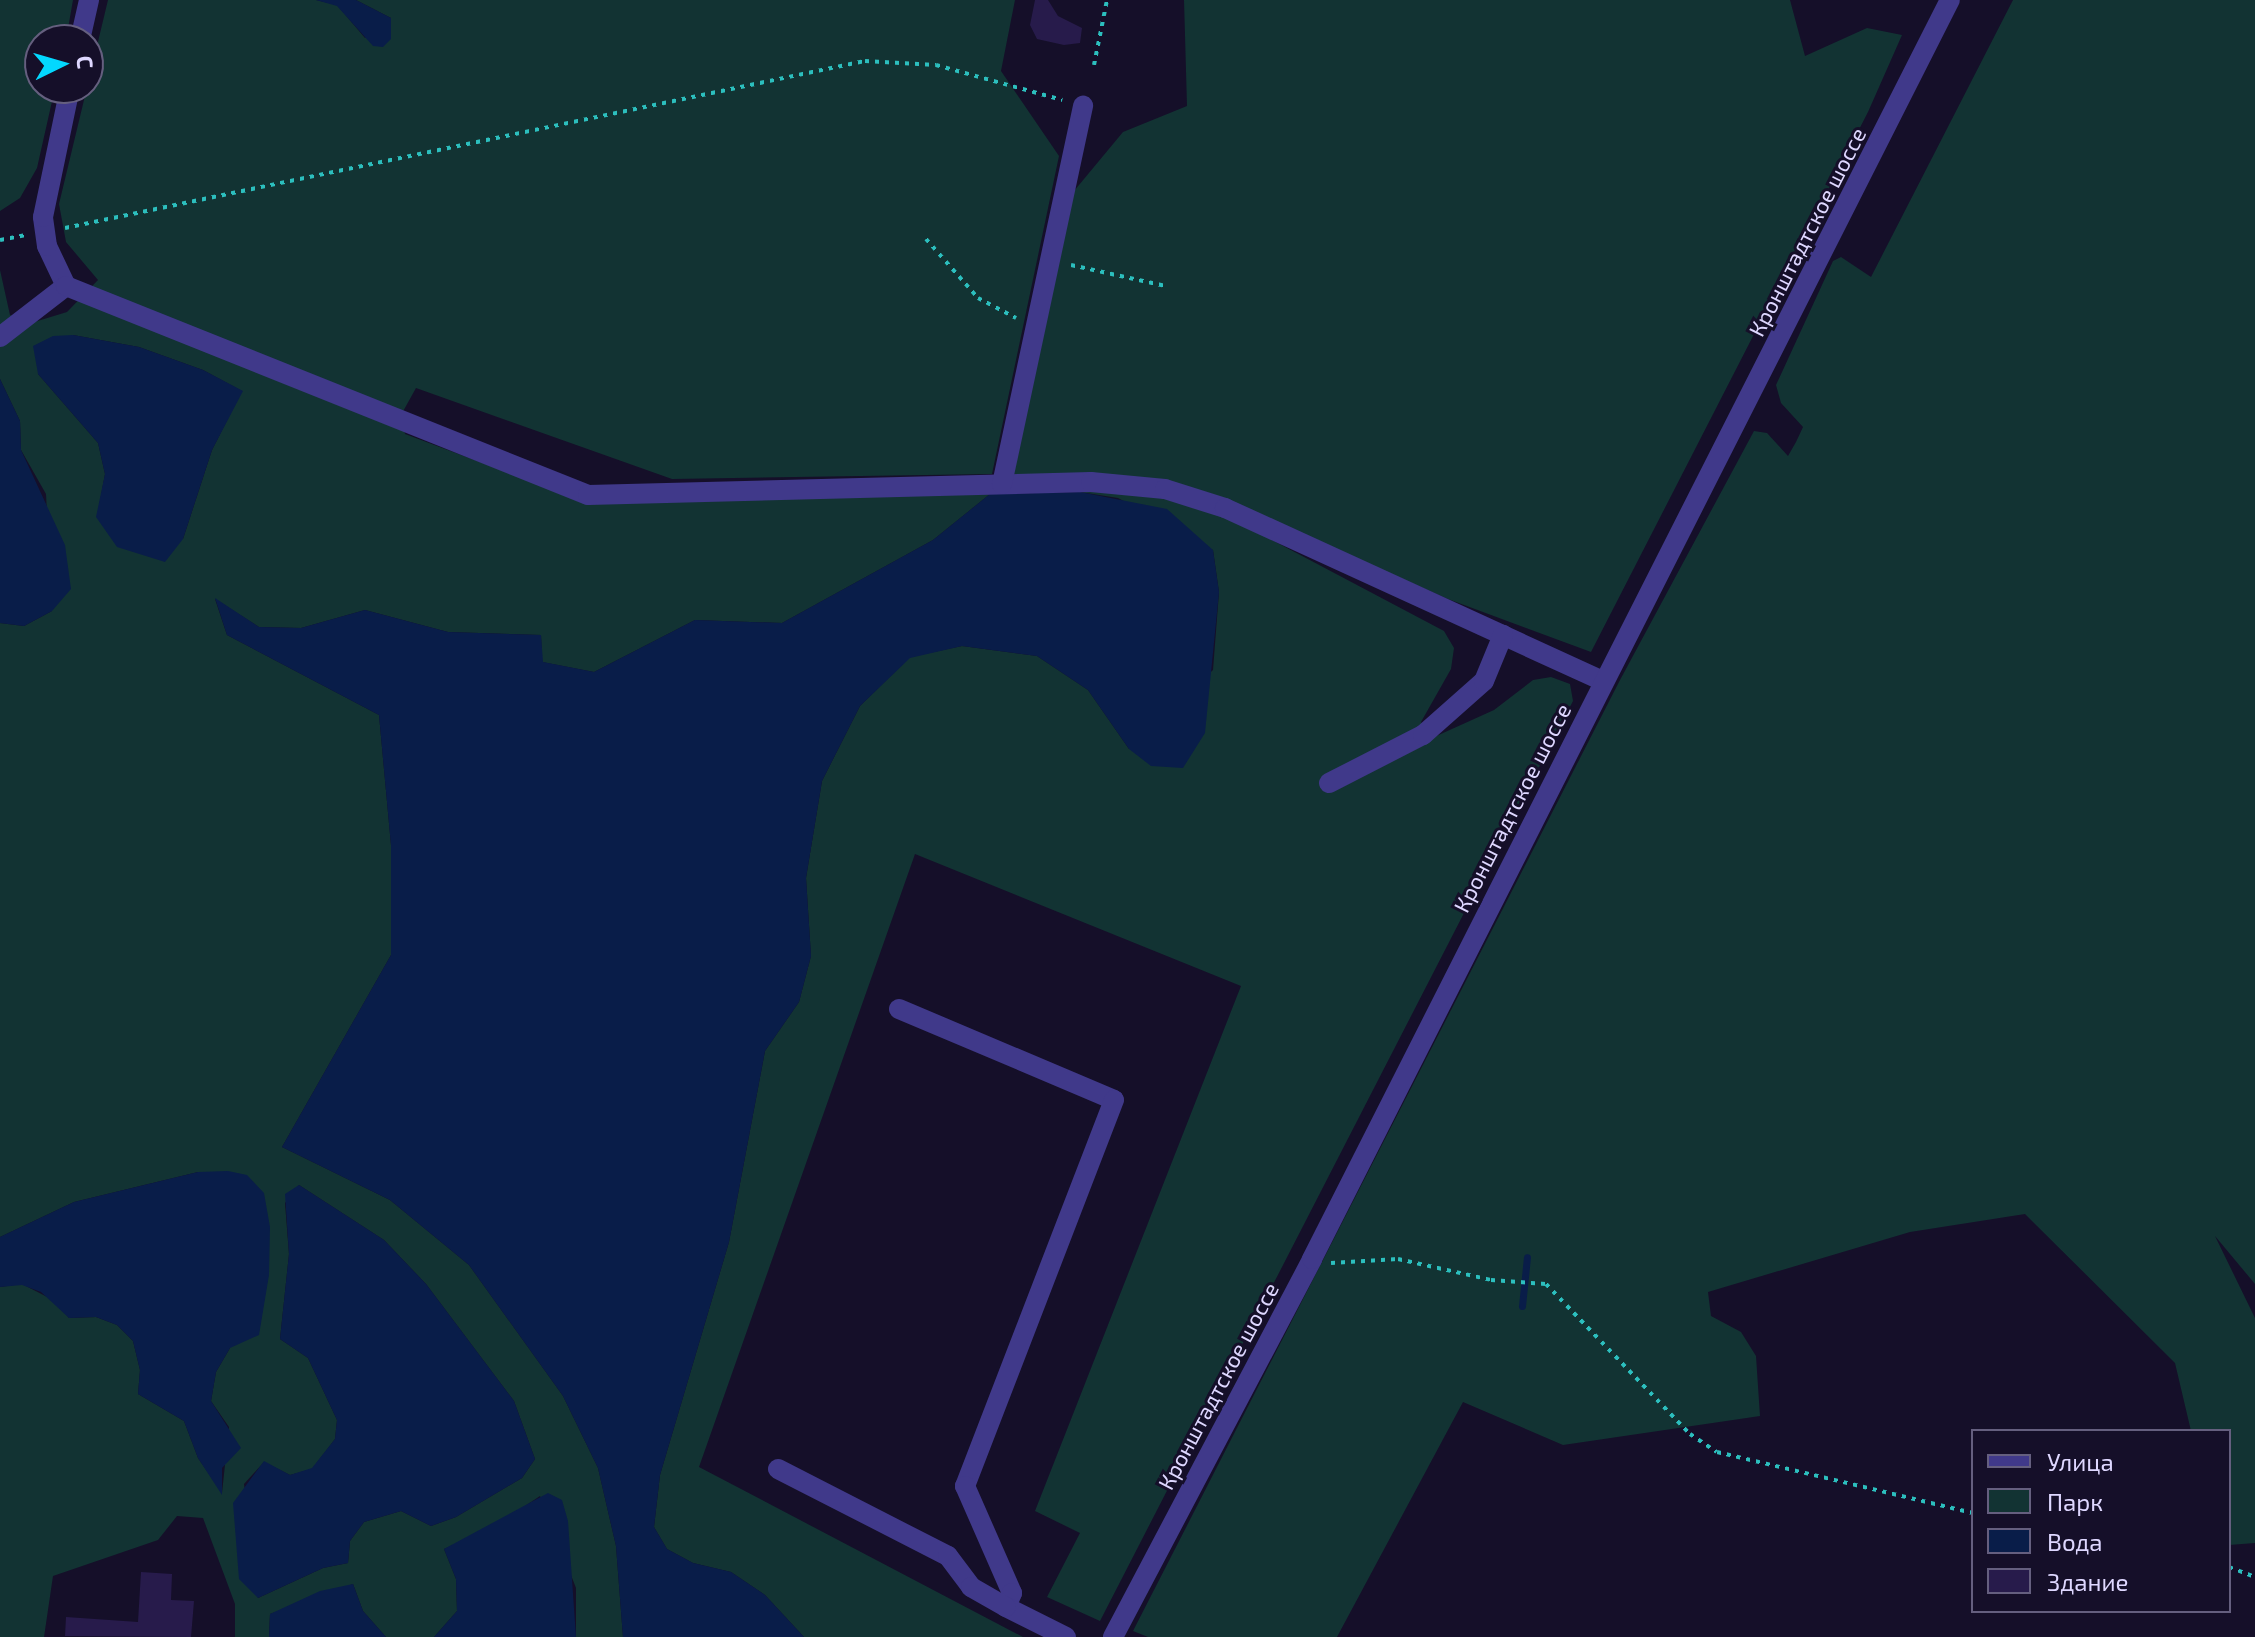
<!DOCTYPE html>
<meta charset="utf-8">
<style>
body{margin:0}
#map{position:relative;width:2255px;height:1637px;overflow:hidden;background:#150f29;font-family:"Exo 2",sans-serif}
div>[style]{position:absolute}
.green>*{inset:0;background:#123333}
.water>*{inset:0;background:#091d49}
.stream>*{height:7px;margin:-3.5px;padding:0 3.5px;transform-origin:3.5px;border-radius:3.5px;background:#091d49}
.building>*{inset:0;background:#271b4b}
.path>*{height:4px;margin-top:-2px;transform-origin:0;background:repeating-linear-gradient(90deg,#2cbfbe 0 4px,transparent 0 10px)}
.minor>*{height:20px;margin:-10px;padding:0 10px;transform-origin:10px;border-radius:10px;background:#40398a}
span{translate:-50% -50%;white-space:nowrap;text-align:center;line-height:1.15;-webkit-text-stroke:6px #150f29;paint-order:stroke}
.street-label{font-size:22px;color:#ded7ff}
.legend{position:absolute;left:1971px;top:1429px;width:260px;height:184px;box-sizing:border-box;background:#150f29;border:2px solid #655f7f;margin:0;padding:10px 14px;list-style:none;font-size:24px;color:#ded7ff}
.legend li{display:flex;align-items:center;gap:16px;height:40px}
.legend b{width:40px;border:2px solid #655f7f}
.north{position:absolute;left:24px;top:24px;width:80px;height:80px;box-sizing:border-box;background:#150f29;border:2px solid #655f7f;border-radius:50%;rotate:85deg;font-size:22px;font-weight:700;line-height:32px;text-align:center;color:#ded7ff}
.north::after{content:'';display:block;margin:auto;width:28px;height:36px;background:#03d8ff;clip-path:polygon(50% 0,100% 100%,50% 72%,0 100%)}
</style>
<div id="map">
<div class="green">
<i style="clip-path:polygon(0 0,73px 0,66px 40px,40px 40px,40px 88px,55px 88px,37px 168px,20px 198px,0 211px)"></i>
<i style="clip-path:polygon(evenodd,108px 0,316px 0,337px 5px,365px 38px,391px 18px,356px 0,1015px 0,1001px 71px,1059px 156px,992px 474px,672px 479px,416px 388px,401px 415px,405px 434px,587px 502px,990px 494px,933px 540px,782px 623px,695px 620px,594px 672px,542px 662px,541px 635px,448px 632px,365px 610px,301px 628px,259px 627px,215px 599px,227px 635px,379px 715px,391px 845px,391px 955px,282px 1147px,390px 1200px,469px 1265px,563px 1396px,598px 1468px,616px 1546px,623px 1637px,576px 1637px,576px 1588px,540px 1496px,497px 1525px,444px 1549px,456px 1579px,457px 1611px,434px 1637px,386px 1637px,363px 1611px,353px 1584px,270px 1614px,269px 1637px,235px 1637px,235px 1604px,203px 1518px,177px 1516px,158px 1540px,53px 1576px,44px 1637px,0 1637px,0 1287px,22px 1284px,55px 1301px,69px 1318px,96px 1317px,117px 1325px,133px 1341px,140px 1370px,138px 1394px,184px 1421px,198px 1458px,222px 1493px,229px 1427px,211px 1401px,216px 1372px,230px 1348px,198px 1172px,74px 1202px,0 1237px,0 623px,24px 626px,52px 611px,46px 494px,21px 450px,20px 421px,0 379px,0 270px,10px 315px,31px 323px,67px 312px,98px 280px,66px 242px,59px 204px,108px 0,73px 335px,139px 347px,203px 370px,242px 391px,212px 450px,183px 539px,97px 517px,105px 474px,98px 443px,38px 374px,73px 335px,108px 0,299px 1185px,384px 1240px,426px 1284px,514px 1401px,535px 1459px,522px 1478px,456px 1517px,431px 1526px,401px 1511px,364px 1522px,350px 1541px,348px 1563px,323px 1568px,258px 1598px,244px 1484px,264px 1462px,290px 1475px,312px 1469px,335px 1439px,337px 1420px,308px 1358px,280px 1339px,289px 1254px,285px 1203px,299px 1185px)"></i>
<i style="clip-path:polygon(1184px 0,1790px 0,1805px 56px,1867px 28px,1902px 35px,1868px 112px,1591px 652px,1448px 599px,1222px 499px,1013px 474px,1074px 191px,1123px 132px,1187px 106px)"></i>
<i style="clip-path:polygon(2013px 0,2255px 0,2255px 1284px,2215px 1236px,2255px 1318px,2255px 1543px,2229px 1545px,2229px 1431px,2191px 1431px,2175px 1363px,2025px 1214px,1910px 1232px,1708px 1292px,1711px 1316px,1741px 1332px,1756px 1356px,1760px 1416px,1563px 1445px,1463px 1402px,1337px 1637px,1148px 1637px,1133px 1631px,1620px 680px,1754px 431px,1767px 433px,1788px 456px,1796px 442px,1803px 427px,1781px 403px,1776px 385px,1833px 261px,1841px 257px,1871px 277px)"></i>
<i style="clip-path:polygon(1083px 488px,1163px 495px,1223px 514px,1444px 631px,1454px 648px,1451px 669px,1421px 722px,1432px 738px,1494px 710px,1533px 680px,1551px 677px,1570px 684px,1573px 701px,1100px 1621px,1047px 1597px,1080px 1533px,1035px 1511px,1241px 986px,915px 854px,699px 1467px,1023px 1637px,804px 1637px,765px 1595px,731px 1572px,693px 1563px,667px 1549px,654px 1527px,660px 1475px,729px 1242px,765px 1051px,799px 1002px,811px 956px,806px 878px,822px 781px,860px 706px,910px 657px,962px 646px,1037px 656px,1088px 690px,1129px 749px,1213px 670px,1219px 592px,1213px 550px,1118px 498px,1080px 492px)"></i>
</div>
<div class="water">
<i style="clip-path:polygon(316px 0,356px 0,391px 18px,391px 39px,383px 47px,373px 46px,337px 6px)"></i>
<i style="clip-path:polygon(73px 335px,139px 347px,203px 370px,243px 391px,212px 450px,183px 539px,165px 562px,117px 547px,96px 517px,105px 474px,98px 443px,38px 374px,33px 346px,53px 336px)"></i>
<i style="clip-path:polygon(0 379px,20px 421px,21px 450px,65px 545px,71px 589px,52px 611px,24px 626px,0 623px)"></i>
<i style="clip-path:polygon(1080px 492px,1167px 509px,1213px 550px,1219px 592px,1205px 733px,1183px 768px,1151px 766px,1129px 749px,1088px 690px,1037px 656px,962px 646px,910px 658px,860px 706px,822px 781px,806px 878px,811px 956px,799px 1002px,765px 1051px,729px 1242px,660px 1475px,654px 1527px,667px 1549px,693px 1563px,731px 1572px,765px 1595px,804px 1637px,623px 1637px,616px 1546px,598px 1468px,563px 1396px,469px 1265px,390px 1200px,282px 1147px,391px 955px,391px 845px,379px 715px,227px 635px,215px 598px,259px 627px,301px 628px,365px 610px,448px 632px,541px 635px,543px 662px,594px 672px,695px 620px,782px 623px,933px 540px,990px 494px)"></i>
<i style="clip-path:polygon(228px 1171px,247px 1175px,264px 1193px,270px 1227px,269px 1275px,259px 1335px,230px 1348px,216px 1372px,211px 1401px,241px 1448px,222px 1468px,222px 1495px,198px 1458px,184px 1421px,138px 1394px,140px 1370px,133px 1341px,117px 1325px,96px 1317px,69px 1318px,41px 1292px,22px 1285px,0 1287px,0 1237px,74px 1202px,198px 1172px)"></i>
<i style="clip-path:polygon(299px 1185px,384px 1240px,426px 1284px,514px 1401px,535px 1459px,522px 1478px,456px 1517px,431px 1526px,401px 1511px,364px 1522px,350px 1541px,348px 1563px,323px 1568px,258px 1598px,239px 1579px,233px 1503px,264px 1461px,290px 1475px,312px 1468px,335px 1439px,337px 1420px,308px 1358px,280px 1339px,289px 1254px,285px 1194px)"></i>
<i style="clip-path:polygon(548px 1493px,562px 1500px,568px 1521px,576px 1637px,434px 1637px,457px 1611px,456px 1579px,444px 1549px)"></i>
<i style="clip-path:polygon(353px 1584px,363px 1611px,386px 1637px,269px 1637px,270px 1614px,320px 1591px)"></i>
</div>
<div class="stream">
<i style="left:1522px;top:1306px;width:49px;rotate:-84.2deg"></i>
</div>
<div class="building">
<i style="clip-path:polygon(1035px 0,1048px 0,1058px 16px,1082px 28px,1080px 43px,1064px 45px,1037px 39px,1030px 25px)"></i>
<i style="clip-path:polygon(141px 1572px,172px 1574px,171px 1600px,194px 1601px,191px 1637px,65px 1636px,66px 1617px,138px 1622px)"></i>
</div>
<div class="path">
<i style="left:1094px;top:65px;width:66px;rotate:-78.7deg"></i>
<i style="left:65px;top:228px;width:817px;rotate:-11.79deg"></i>
<i style="left:865px;top:61px;width:71px;rotate:3.2deg"></i>
<i style="left:936px;top:65px;width:131px;rotate:15.5deg"></i>
<i style="left:926px;top:239px;width:79px;rotate:48.6deg"></i>
<i style="left:978px;top:298px;width:43px;rotate:27.8deg"></i>
<i style="left:0;top:240px;width:25px;rotate:-11deg"></i>
<i style="left:1071px;top:265px;width:97px;rotate:12.5deg"></i>
<i style="left:1331px;top:1263px;width:67px;rotate:-3.4deg"></i>
<i style="left:1398px;top:1259px;width:95px;rotate:12.7deg"></i>
<i style="left:1491px;top:1280px;width:55px;rotate:4.2deg"></i>
<i style="left:1546px;top:1284px;width:208px;rotate:46.2deg"></i>
<i style="left:1690px;top:1434px;width:32px;rotate:34deg"></i>
<i style="left:1717px;top:1452px;width:263px;rotate:13.4deg"></i>
<i style="left:2229px;top:1567px;width:28px;rotate:21deg"></i>
</div>
<div class="minor">
<i style="left:80px;top:40px;width:41px;rotate:-77.3deg"></i>
<i style="left:66px;top:286px;width:44px;rotate:-115.4deg"></i>
<i style="left:47px;top:246px;width:29px;rotate:-98deg"></i>
<i style="left:43px;top:217px;width:132px;rotate:-78.2deg"></i>
<i style="left:0;top:337px;width:83px;rotate:-37.7deg"></i>
<i style="left:66px;top:286px;width:562px;rotate:21.82deg"></i>
<i style="left:588px;top:495px;width:503px;rotate:-1.48deg"></i>
<i style="left:1091px;top:482px;width:74px;rotate:5.4deg"></i>
<i style="left:1165px;top:489px;width:63px;rotate:17.6deg"></i>
<i style="left:1225px;top:508px;width:415px;rotate:24.6deg"></i>
<i style="left:1002px;top:484px;width:387px;rotate:-77.9deg"></i>
<i style="left:1329px;top:783px;width:106px;rotate:-27.1deg"></i>
<i style="left:1423px;top:735px;width:81px;rotate:-41.5deg"></i>
<i style="left:1484px;top:681px;width:50px;rotate:-67.6deg"></i>
<i style="left:899px;top:1009px;width:233px;rotate:22.9deg"></i>
<i style="left:1114px;top:1100px;width:414px;rotate:111.1deg"></i>
<i style="left:965px;top:1486px;width:117px;rotate:66.3deg"></i>
<i style="left:1012px;top:1593px;width:15px;rotate:113deg"></i>
<i style="left:1006px;top:1607px;width:67px;rotate:26.6deg"></i>
<i style="left:778px;top:1469px;width:191px;rotate:27.1deg"></i>
<i style="left:948px;top:1556px;width:39px;rotate:53deg"></i>
<i style="left:971px;top:1587px;width:40px;rotate:29.7deg"></i>
<i style="left:1113px;top:1637px;width:427px;rotate:-62.2deg"></i>
<i style="left:1312px;top:1259px;width:1411px;rotate:-63.13deg"></i>
</div>
<div class="street-label">
<span style="left:1807px;top:232px;rotate:-63deg">Кронштадтское шоссе</span>
<span style="left:1512px;top:808px;rotate:-63deg">Кронштадтское шоссе</span>
<span style="left:1218px;top:1386px;rotate:-62deg">Кронштадтское шоссе</span>
</div>
<ul class="legend">
<li><b style="height:10px;background:#40398a"></b>Улица</li>
<li><b style="height:22px;background:#123333"></b>Парк</li>
<li><b style="height:22px;background:#091d49"></b>Вода</li>
<li><b style="height:22px;background:#271b4b"></b>Здание</li>
</ul>
<div class="north">С</div>
</div>
